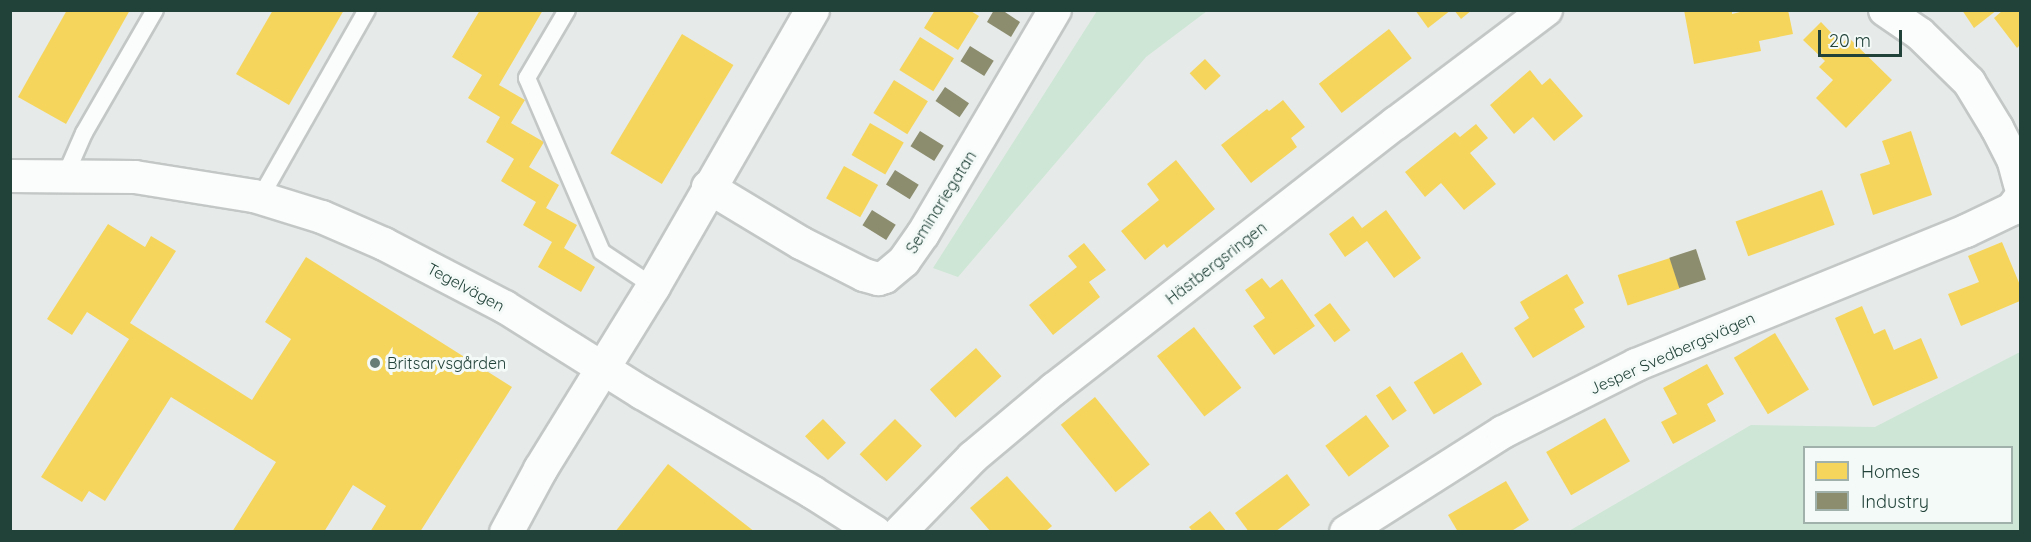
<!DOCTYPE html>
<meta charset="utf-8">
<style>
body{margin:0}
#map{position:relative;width:2031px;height:542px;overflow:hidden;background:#e6ebe9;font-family:Quicksand,sans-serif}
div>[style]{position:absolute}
.green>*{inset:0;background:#cee6d5}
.homes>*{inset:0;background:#f6d55c;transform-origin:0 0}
.industry>*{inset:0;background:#8c8c6e;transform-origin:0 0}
.roads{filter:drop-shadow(2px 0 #c3c8c6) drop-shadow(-2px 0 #c3c8c6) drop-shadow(0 2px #c3c8c6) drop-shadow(0 -2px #c3c8c6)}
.service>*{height:16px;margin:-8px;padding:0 8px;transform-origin:8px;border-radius:8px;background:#fbfcfc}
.minor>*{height:32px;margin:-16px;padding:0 16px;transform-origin:16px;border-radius:16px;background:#fbfcfc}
.tertiary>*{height:33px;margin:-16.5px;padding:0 16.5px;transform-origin:16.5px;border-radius:16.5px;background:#fbfcfc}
.dots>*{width:16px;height:16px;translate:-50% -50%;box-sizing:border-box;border:3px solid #f4faf7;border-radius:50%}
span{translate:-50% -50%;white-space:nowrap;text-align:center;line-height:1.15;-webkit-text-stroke:6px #f4faf7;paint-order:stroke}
.street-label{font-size:16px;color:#214239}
.poi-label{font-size:16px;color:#214239}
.left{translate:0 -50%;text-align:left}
.frame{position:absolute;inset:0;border:12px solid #214239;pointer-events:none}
.legend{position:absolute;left:1803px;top:446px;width:210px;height:78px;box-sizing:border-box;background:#f4faf7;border:2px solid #a0b0ab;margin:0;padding:8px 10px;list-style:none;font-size:18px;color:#214239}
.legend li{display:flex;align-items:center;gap:12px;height:30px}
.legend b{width:30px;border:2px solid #a0b0ab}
.scale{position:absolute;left:1818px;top:30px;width:84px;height:27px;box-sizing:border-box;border:3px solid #214239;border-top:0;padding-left:8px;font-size:18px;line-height:21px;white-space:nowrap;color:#214239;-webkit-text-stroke:4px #f4faf7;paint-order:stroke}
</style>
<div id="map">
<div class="green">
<i style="clip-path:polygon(1097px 11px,1207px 11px,1146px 57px,958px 277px,933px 268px)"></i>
<i style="clip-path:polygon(evenodd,2020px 352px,2020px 531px,1569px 531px,1751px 425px,1875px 427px,2020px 352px,1804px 448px,2012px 448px,2012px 522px,1804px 522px,1804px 448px)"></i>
</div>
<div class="homes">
<i style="clip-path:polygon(67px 10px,130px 10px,66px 124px,18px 97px)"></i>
<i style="clip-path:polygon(273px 10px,344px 10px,289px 105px,236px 74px)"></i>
<i style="clip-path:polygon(480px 10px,543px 10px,499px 85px,525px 100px,511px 123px,544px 142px,529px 167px,559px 185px,546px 208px,577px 225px,564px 248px,595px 267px,581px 292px,538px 267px,552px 242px,523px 225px,536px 202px,501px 181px,514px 159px,486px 142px,500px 117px,468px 98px,482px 75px,452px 57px)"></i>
<i style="clip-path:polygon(935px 10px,969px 10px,979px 16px,958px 50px,924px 28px)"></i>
<i style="clip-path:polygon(1415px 10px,1451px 10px,1428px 28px)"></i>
<i style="clip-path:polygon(1454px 10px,1472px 10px,1461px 19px)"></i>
<i style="clip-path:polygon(1684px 10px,1732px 10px,1732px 14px,1748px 10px,1788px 10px,1793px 34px,1759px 41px,1761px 51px,1694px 64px)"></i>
<i style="clip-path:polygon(1962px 10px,1997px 10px,1974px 28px)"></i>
<i style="clip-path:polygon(2003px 10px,2020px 10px,2020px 45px,2017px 48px,1994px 18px)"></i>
<i style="clip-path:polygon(1821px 22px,1842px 44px,1848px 37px,1892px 80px,1846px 128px,1816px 98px,1833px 80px,1819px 67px,1825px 61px,1803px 40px)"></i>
<i style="left:1389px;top:29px;width:37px;height:89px;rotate:52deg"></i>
<i style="left:682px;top:34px;width:60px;height:139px;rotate:31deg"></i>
<i style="left:920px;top:37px;width:40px;height:39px;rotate:32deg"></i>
<i style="left:1205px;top:59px;width:23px;height:21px;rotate:47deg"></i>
<i style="clip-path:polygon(1530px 70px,1542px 85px,1550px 78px,1583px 116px,1554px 141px,1533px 117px,1514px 134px,1490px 105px)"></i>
<i style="left:894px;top:80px;width:40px;height:39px;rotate:32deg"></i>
<i style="clip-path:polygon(1283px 100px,1305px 127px,1291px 138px,1297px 147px,1251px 183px,1221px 145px,1267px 109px,1269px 111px)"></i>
<i style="left:870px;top:123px;width:39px;height:37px;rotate:30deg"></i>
<i style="clip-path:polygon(1476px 124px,1488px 138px,1470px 153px,1496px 184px,1464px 210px,1441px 183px,1425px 197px,1405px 172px,1455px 132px,1460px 137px)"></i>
<i style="clip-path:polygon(1911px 131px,1932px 195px,1873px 215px,1860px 174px,1890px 164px,1882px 141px)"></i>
<i style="clip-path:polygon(1176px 160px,1215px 209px,1167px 248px,1164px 244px,1145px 260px,1121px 231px,1159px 200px,1147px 184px)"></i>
<i style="left:844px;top:166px;width:39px;height:37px;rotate:29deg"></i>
<i style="left:1822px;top:190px;width:37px;height:92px;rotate:70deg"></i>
<i style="clip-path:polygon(1386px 210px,1421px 258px,1394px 278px,1367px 241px,1345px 257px,1329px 234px,1353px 216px,1362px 228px)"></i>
<i style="clip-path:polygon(108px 224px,145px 247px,151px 236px,176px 251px,130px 323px,252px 400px,291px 339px,265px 322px,306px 257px,512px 387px,420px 532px,370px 532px,386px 506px,353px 485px,324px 532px,232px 532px,276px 462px,171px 397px,105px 501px,89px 491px,82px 502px,41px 477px,129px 339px,87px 312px,72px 335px,47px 319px)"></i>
<i style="clip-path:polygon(2002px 242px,2020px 285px,2020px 301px,1961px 326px,1948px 294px,1979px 282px,1968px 256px)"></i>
<i style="clip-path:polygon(1084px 243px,1106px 270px,1089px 282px,1100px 297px,1053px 335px,1029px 305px,1077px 267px,1068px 256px)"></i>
<i style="left:1670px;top:258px;width:32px;height:55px;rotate:72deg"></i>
<i style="clip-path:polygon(1567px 274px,1584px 303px,1574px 309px,1585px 327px,1533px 358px,1514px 328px,1529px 318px,1520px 302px)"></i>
<i style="clip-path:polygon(1262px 278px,1270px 288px,1282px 279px,1315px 326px,1274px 355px,1253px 326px,1265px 318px,1245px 290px)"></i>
<i style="left:1330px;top:303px;width:34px;height:20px;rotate:53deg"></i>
<i style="clip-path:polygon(1862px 306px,1874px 334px,1885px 329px,1894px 350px,1921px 338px,1938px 378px,1873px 406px,1835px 318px)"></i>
<i style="left:1194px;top:327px;width:77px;height:47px;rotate:52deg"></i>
<i style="left:1775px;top:333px;width:66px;height:48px;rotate:59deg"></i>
<i style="left:976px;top:348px;width:38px;height:62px;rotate:48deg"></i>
<i style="left:1462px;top:352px;width:38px;height:57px;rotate:58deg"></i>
<i style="clip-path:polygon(1707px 364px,1724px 394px,1707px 404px,1716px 421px,1673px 444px,1661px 422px,1677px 414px,1663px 388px)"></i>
<i style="left:1390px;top:386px;width:30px;height:17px;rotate:56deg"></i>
<i style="left:1095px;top:397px;width:87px;height:44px;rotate:51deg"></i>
<i style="left:1366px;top:415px;width:39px;height:51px;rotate:53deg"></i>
<i style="left:1605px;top:418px;width:50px;height:68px;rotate:60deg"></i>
<i style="left:823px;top:419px;width:33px;height:25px;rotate:46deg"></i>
<i style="left:895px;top:419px;width:38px;height:50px;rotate:45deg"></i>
<i style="clip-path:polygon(668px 464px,755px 532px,615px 532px)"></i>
<i style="clip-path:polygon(1287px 474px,1310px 505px,1275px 532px,1249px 532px,1235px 513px)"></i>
<i style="clip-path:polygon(1007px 476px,1052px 526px,1045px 532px,991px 532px,970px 508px)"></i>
<i style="clip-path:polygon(1506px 481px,1529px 520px,1510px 532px,1458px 532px,1448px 515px)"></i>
<i style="clip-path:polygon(1210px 511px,1227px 532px,1193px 532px,1189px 527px)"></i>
</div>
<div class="industry">
<i style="clip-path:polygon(994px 10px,1002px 10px,1020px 22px,1011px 37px,987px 22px)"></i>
<i style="left:970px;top:46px;width:28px;height:18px;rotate:32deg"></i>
<i style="left:945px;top:87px;width:29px;height:17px;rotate:34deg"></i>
<i style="left:920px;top:131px;width:28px;height:18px;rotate:32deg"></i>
<i style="left:895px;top:170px;width:28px;height:17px;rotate:32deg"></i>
<i style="left:872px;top:210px;width:28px;height:18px;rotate:32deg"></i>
<i style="left:1696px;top:249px;width:32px;height:28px;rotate:72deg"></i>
</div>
<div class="roads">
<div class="service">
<i style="left:567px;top:10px;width:79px;rotate:120.5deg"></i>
<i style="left:527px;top:78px;width:189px;rotate:66.7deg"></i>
<i style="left:602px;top:252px;width:61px;rotate:33.7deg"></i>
<i style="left:66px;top:174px;width:45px;rotate:-66.3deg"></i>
<i style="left:84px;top:133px;width:142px;rotate:-60deg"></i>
<i style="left:260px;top:198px;width:216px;rotate:-60.4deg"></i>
</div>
<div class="minor">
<i style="left:1885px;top:10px;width:42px;rotate:34.4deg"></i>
<i style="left:1920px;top:34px;width:69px;rotate:44.4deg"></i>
<i style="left:1969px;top:82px;width:54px;rotate:58.7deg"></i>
<i style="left:1997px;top:128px;width:38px;rotate:63deg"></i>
<i style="left:2014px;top:162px;width:23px;rotate:75deg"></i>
<i style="left:10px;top:176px;width:125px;rotate:0.5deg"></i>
<i style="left:135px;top:177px;width:121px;rotate:9.1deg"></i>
<i style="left:254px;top:196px;width:71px;rotate:17.2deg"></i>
<i style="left:322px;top:217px;width:68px;rotate:23.5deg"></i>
<i style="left:384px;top:244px;width:136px;rotate:27.5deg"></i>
<i style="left:505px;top:307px;width:162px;rotate:32.1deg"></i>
<i style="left:642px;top:393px;width:197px;rotate:30.2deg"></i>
<i style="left:812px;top:492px;width:75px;rotate:32.4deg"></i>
<i style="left:708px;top:187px;width:109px;rotate:31.1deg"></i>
<i style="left:801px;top:243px;width:71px;rotate:26.9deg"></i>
<i style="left:864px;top:275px;width:15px;rotate:16deg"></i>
<i style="left:878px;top:279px;width:7px;rotate:-16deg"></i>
<i style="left:885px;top:277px;width:25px;rotate:-40deg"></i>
<i style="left:904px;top:261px;width:33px;rotate:-55deg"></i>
<i style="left:923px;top:234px;width:260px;rotate:-59.5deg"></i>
<i style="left:900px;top:532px;width:105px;rotate:-45.8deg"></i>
<i style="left:973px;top:457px;width:106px;rotate:-40deg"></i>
<i style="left:1054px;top:389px;width:433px;rotate:-37.9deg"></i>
<i style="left:1396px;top:123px;width:188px;rotate:-37deg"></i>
<i style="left:1346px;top:532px;width:186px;rotate:-32.5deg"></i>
<i style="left:1503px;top:432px;width:149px;rotate:-26.7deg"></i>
<i style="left:1636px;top:365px;width:356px;rotate:-22.1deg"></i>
<i style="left:1966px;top:231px;width:51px;rotate:-25.6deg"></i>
<i style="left:2012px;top:209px;width:14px;rotate:-54deg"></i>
</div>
<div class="tertiary">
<i style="left:506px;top:532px;width:72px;rotate:-61.6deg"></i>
<i style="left:540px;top:469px;width:215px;rotate:-58.3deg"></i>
<i style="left:653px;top:286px;width:319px;rotate:-60.1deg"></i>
</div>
</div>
<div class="dots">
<i style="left:375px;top:363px;background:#667d77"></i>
</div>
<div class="street-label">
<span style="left:941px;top:202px;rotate:-58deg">Seminariegatan</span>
<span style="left:1216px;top:263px;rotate:-38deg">Hästbergsringen</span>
<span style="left:466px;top:287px;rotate:28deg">Tegelvägen</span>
<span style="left:1672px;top:353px;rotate:-24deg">Jesper Svedbergsvägen</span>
</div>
<div class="poi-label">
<span class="left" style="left:387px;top:363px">Britsarvsgården</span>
</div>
<div class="frame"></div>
<ul class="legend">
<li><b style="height:16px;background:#f6d55c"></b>Homes</li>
<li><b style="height:16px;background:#8c8c6e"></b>Industry</li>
</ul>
<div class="scale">20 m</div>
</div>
